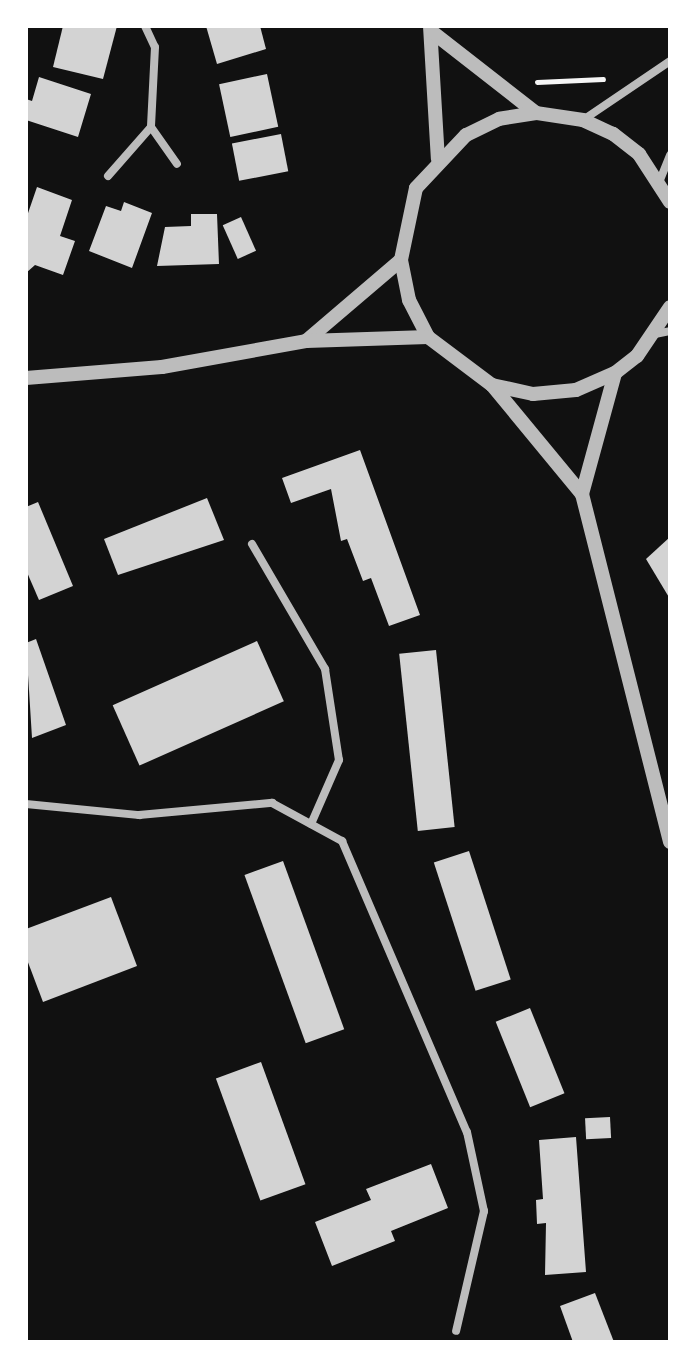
<!DOCTYPE html>
<style>
body{margin:0}
#map{position:relative;width:696px;height:1368px;overflow:hidden;background:#111;font-family:"Sofia Sans Condensed",sans-serif}
div>[style]{position:absolute}
.building>*{inset:0;background:#d3d3d3;transform-origin:0 0}
.path>*{height:5px;margin:-2.5px;padding:0 2.5px;transform-origin:2.5px;border-radius:2.5px;background:#f5f5f5}
.minor>*{height:8px;margin:-4px;padding:0 4px;transform-origin:4px;border-radius:4px;background:#bcbcbc}
.tertiary>*{height:14px;margin:-7px;padding:0 7px;transform-origin:7px;border-radius:7px;background:#bcbcbc}
span{translate:-50% -50%;white-space:nowrap;text-align:center;line-height:1.15;-webkit-text-stroke:6px #fff;paint-order:stroke}
.frame{position:absolute;inset:0;border:28px solid #fff;pointer-events:none}
</style>
<div id="map">
<div class="building">
<i style="clip-path:polygon(63px 26px,117px 26px,103px 79px,53px 67px)"></i>
<i style="clip-path:polygon(206px 26px,260px 26px,266px 49px,217px 64px)"></i>
<i style="left:267px;top:74px;width:54px;height:49px;rotate:78deg"></i>
<i style="clip-path:polygon(39px 77px,91px 94px,78px 137px,26px 120px,26px 99px,32px 101px)"></i>
<i style="left:281px;top:134px;width:38px;height:50px;rotate:79deg"></i>
<i style="clip-path:polygon(37px 187px,72px 200px,60px 236px,75px 241px,63px 275px,35px 265px,26px 273px,26px 219px)"></i>
<i style="clip-path:polygon(124px 202px,152px 213px,132px 268px,89px 251px,106px 206px,121px 211px)"></i>
<i style="clip-path:polygon(191px 214px,217px 214px,219px 264px,157px 266px,165px 227px,191px 226px)"></i>
<i style="left:241px;top:217px;width:37px;height:20px;rotate:66deg"></i>
<i style="clip-path:polygon(360px 450px,420px 615px,389px 626px,371px 578px,363px 581px,347px 539px,341px 541px,331px 489px,291px 503px,282px 478px)"></i>
<i style="clip-path:polygon(207px 498px,224px 540px,118px 575px,104px 539px)"></i>
<i style="clip-path:polygon(38px 502px,73px 586px,39px 600px,26px 570px,26px 507px)"></i>
<i style="clip-path:polygon(670px 537px,670px 599px,646px 559px)"></i>
<i style="clip-path:polygon(36px 639px,66px 725px,32px 738px,26px 643px)"></i>
<i style="left:257px;top:641px;width:66px;height:158px;rotate:66deg"></i>
<i style="left:436px;top:650px;width:178px;height:37px;rotate:84deg"></i>
<i style="left:469px;top:851px;width:135px;height:37px;rotate:72deg"></i>
<i style="left:283px;top:861px;width:179px;height:41px;rotate:70deg"></i>
<i style="clip-path:polygon(111px 897px,137px 966px,43px 1002px,26px 957px,26px 929px)"></i>
<i style="left:530px;top:1008px;width:92px;height:37px;rotate:68deg"></i>
<i style="left:261px;top:1062px;width:130px;height:48px;rotate:70deg"></i>
<i style="left:610px;top:1117px;width:21px;height:25px;rotate:87deg"></i>
<i style="clip-path:polygon(576px 1137px,586px 1272px,545px 1275px,546px 1223px,537px 1224px,536px 1200px,543px 1199px,539px 1140px)"></i>
<i style="clip-path:polygon(431px 1164px,448px 1208px,391px 1231px,395px 1241px,332px 1266px,315px 1222px,371px 1200px,366px 1189px)"></i>
<i style="clip-path:polygon(595px 1293px,614px 1342px,573px 1342px,560px 1306px)"></i>
</div>
<div class="path">
<i style="left:537px;top:82px;width:66px;rotate:-2.6deg"></i>
</div>
<div class="minor">
<i style="left:145px;top:26px;width:23px;rotate:65deg"></i>
<i style="left:155px;top:47px;width:80px;rotate:92.9deg"></i>
<i style="left:583px;top:120px;width:105px;rotate:-34.1deg"></i>
<i style="left:108px;top:176px;width:65px;rotate:-48.7deg"></i>
<i style="left:151px;top:127px;width:45px;rotate:54.9deg"></i>
<i style="left:660px;top:180px;width:27px;rotate:-68deg"></i>
<i style="left:655px;top:334px;width:15px;rotate:-11deg"></i>
<i style="left:252px;top:544px;width:145px;rotate:59.7deg"></i>
<i style="left:325px;top:669px;width:92px;rotate:81.3deg"></i>
<i style="left:339px;top:760px;width:70px;rotate:113.6deg"></i>
<i style="left:26px;top:804px;width:114px;rotate:5.6deg"></i>
<i style="left:139px;top:815px;width:134px;rotate:-5.2deg"></i>
<i style="left:272px;top:803px;width:80px;rotate:28.5deg"></i>
<i style="left:342px;top:841px;width:317px;rotate:66.8deg"></i>
<i style="left:467px;top:1132px;width:81px;rotate:77.9deg"></i>
<i style="left:484px;top:1211px;width:123px;rotate:103.1deg"></i>
</div>
<div class="tertiary">
<i style="left:430px;top:26px;width:133px;rotate:86.6deg"></i>
<i style="left:431px;top:31px;width:133px;rotate:38deg"></i>
<i style="left:670px;top:202px;width:57px;rotate:-122.9deg"></i>
<i style="left:639px;top:154px;width:33px;rotate:-142deg"></i>
<i style="left:613px;top:134px;width:33px;rotate:-155deg"></i>
<i style="left:583px;top:120px;width:48px;rotate:-171.5deg"></i>
<i style="left:536px;top:113px;width:37px;rotate:171deg"></i>
<i style="left:499px;top:119px;width:37px;rotate:154deg"></i>
<i style="left:466px;top:135px;width:73px;rotate:133.3deg"></i>
<i style="left:416px;top:188px;width:74px;rotate:101.8deg"></i>
<i style="left:401px;top:260px;width:41px;rotate:78.7deg"></i>
<i style="left:409px;top:300px;width:42px;rotate:62.8deg"></i>
<i style="left:428px;top:337px;width:80px;rotate:36.9deg"></i>
<i style="left:492px;top:385px;width:42px;rotate:12.4deg"></i>
<i style="left:533px;top:394px;width:43px;rotate:-5.3deg"></i>
<i style="left:576px;top:390px;width:43px;rotate:-23.6deg"></i>
<i style="left:615px;top:373px;width:28px;rotate:-38deg"></i>
<i style="left:637px;top:356px;width:59px;rotate:-56deg"></i>
<i style="left:306px;top:341px;width:125px;rotate:-40.5deg"></i>
<i style="left:26px;top:378px;width:136px;rotate:-4.6deg"></i>
<i style="left:162px;top:367px;width:146px;rotate:-10.2deg"></i>
<i style="left:306px;top:341px;width:122px;rotate:-1.9deg"></i>
<i style="left:492px;top:385px;width:141px;rotate:50.5deg"></i>
<i style="left:582px;top:494px;width:359px;rotate:75.8deg"></i>
<i style="left:582px;top:494px;width:125px;rotate:-74.7deg"></i>
</div>
<div class="frame"></div>
</div>
